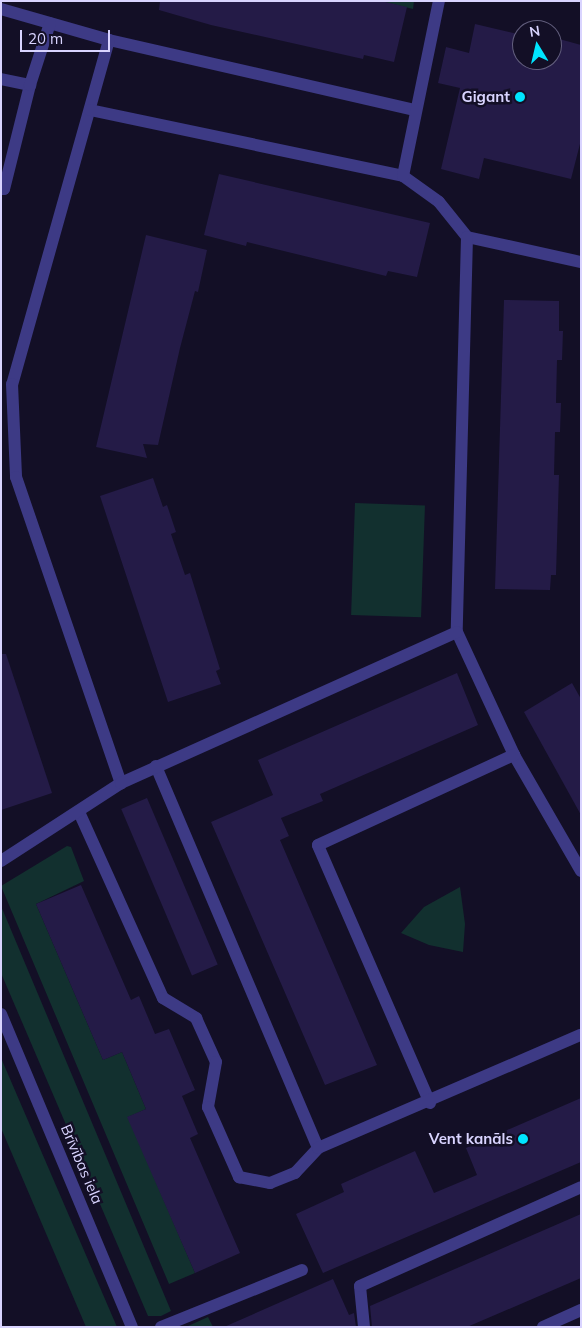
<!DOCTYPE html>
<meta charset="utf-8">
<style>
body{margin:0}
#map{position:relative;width:582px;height:1328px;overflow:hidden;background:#130f26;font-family:Mulish,sans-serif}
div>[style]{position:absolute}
.green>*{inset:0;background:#12302f;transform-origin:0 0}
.building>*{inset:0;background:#241b47;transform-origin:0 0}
.service>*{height:12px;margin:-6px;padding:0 6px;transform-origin:6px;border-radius:6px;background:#3d3a85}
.minor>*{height:12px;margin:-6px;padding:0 6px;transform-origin:6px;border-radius:6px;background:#3d3a85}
.tertiary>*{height:12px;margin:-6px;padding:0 6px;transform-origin:6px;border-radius:6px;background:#3d3a85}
.dots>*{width:14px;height:14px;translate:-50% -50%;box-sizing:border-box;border:2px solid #130f26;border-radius:50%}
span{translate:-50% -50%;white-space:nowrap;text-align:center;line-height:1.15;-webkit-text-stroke:5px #130f26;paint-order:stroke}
.poi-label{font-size:15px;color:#d9d4ff;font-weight:700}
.right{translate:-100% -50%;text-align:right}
.street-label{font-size:15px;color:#d9d4ff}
.frame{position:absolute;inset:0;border:2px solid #d9d4ff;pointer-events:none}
.north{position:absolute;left:512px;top:20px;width:50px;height:50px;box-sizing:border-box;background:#130f26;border:1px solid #625e7d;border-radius:50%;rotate:351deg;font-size:14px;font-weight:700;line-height:20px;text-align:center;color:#d9d4ff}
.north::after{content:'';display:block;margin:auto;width:18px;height:22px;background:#00e5ff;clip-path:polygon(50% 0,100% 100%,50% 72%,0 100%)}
.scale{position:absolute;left:20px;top:30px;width:90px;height:22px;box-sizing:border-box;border:2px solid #d9d4ff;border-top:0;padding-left:6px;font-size:15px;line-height:18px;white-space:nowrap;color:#d9d4ff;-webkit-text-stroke:4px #130f26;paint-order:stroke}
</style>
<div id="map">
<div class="green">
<i style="clip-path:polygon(381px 1px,414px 1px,413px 9px)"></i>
<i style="left:355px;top:503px;width:70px;height:112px;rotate:2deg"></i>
<i style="clip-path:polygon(67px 846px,71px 847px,84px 881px,36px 904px,103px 1060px,122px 1052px,146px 1109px,128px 1117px,195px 1273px,169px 1284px,1px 886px)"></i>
<i style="clip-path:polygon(460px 887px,465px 924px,463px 952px,429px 945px,401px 933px,424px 907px)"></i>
<i style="clip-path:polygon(1px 906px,171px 1311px,161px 1316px,148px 1316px,1px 973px)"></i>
<i style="clip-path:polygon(1px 1058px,117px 1327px,86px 1327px,1px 1128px)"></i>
<i style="clip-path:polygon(208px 1317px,213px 1327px,188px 1327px,188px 1326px)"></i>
</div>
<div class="building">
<i style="clip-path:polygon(160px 1px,381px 1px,407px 7px,394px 62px,364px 55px,363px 59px,211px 25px,159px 10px)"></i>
<i style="clip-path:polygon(475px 24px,522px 35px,522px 60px,552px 60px,552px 37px,581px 45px,581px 140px,571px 179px,484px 158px,479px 179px,441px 169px,460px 88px,438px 83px,446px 47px,469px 53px)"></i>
<i style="clip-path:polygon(219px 174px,430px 223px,417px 277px,388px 271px,386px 276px,247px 242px,246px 246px,204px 235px)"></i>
<i style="clip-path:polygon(146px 235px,207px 250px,198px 292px,195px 291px,180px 348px,158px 445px,143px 444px,147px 458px,96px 447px)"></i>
<i style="clip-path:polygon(504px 300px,559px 301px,559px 331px,563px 331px,562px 360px,557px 360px,556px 403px,561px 403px,560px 432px,555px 432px,554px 475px,559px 475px,556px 575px,551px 575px,550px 590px,495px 589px)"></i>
<i style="clip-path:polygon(153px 478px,163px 507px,167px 505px,176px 532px,171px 534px,185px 575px,190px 573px,220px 669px,216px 671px,221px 684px,168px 702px,100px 496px)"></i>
<i style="clip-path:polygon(1px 654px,6px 654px,52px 793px,1px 810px)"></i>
<i style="clip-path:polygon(457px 673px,478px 725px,320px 794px,323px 801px,281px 818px,289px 836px,280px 840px,377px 1065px,325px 1085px,211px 822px,273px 795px,258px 760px)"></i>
<i style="clip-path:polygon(572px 683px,581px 699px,581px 815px,524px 712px)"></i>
<i style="left:147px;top:798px;width:181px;height:28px;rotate:67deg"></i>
<i style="clip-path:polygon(81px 885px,131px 1000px,139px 996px,155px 1034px,169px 1029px,195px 1090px,182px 1096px,198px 1134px,190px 1138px,240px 1253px,195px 1273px,127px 1117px,146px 1109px,122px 1052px,103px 1060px,36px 904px)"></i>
<i style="clip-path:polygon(581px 1098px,581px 1162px,323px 1273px,296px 1214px,344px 1192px,341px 1184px,415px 1151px,434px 1193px,477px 1175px,466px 1148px)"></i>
<i style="clip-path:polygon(581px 1214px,581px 1278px,467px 1327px,372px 1327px,370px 1306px)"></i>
<i style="clip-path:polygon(333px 1279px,349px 1315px,354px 1313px,356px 1327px,224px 1327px)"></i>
</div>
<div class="service">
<i style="left:161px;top:1327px;width:152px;rotate:-22deg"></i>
<i style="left:364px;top:1327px;width:41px;rotate:-95.6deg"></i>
<i style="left:360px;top:1286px;width:242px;rotate:-24.1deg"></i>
<i style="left:543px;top:1327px;width:42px;rotate:-24.1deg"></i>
</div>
<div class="minor">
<i style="left:1px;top:9px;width:112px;rotate:16deg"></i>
<i style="left:109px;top:40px;width:314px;rotate:12.9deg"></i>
<i style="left:109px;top:40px;width:357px;rotate:105.7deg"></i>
<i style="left:12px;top:384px;width:93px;rotate:87.5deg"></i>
<i style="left:16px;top:477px;width:324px;rotate:71.1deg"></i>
<i style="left:1px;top:79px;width:30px;rotate:12deg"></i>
<i style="left:30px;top:85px;width:107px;rotate:104deg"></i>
<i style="left:4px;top:189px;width:3px;rotate:180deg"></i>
<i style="left:30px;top:85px;width:65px;rotate:-72.1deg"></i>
<i style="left:90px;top:110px;width:320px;rotate:11.9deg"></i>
<i style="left:403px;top:176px;width:44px;rotate:35.8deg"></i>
<i style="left:439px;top:202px;width:45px;rotate:51.3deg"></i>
<i style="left:467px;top:237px;width:117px;rotate:12.4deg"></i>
<i style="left:403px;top:176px;width:179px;rotate:-78.4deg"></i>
<i style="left:467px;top:237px;width:395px;rotate:91.5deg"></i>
<i style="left:457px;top:632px;width:136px;rotate:65.1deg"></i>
<i style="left:514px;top:755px;width:134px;rotate:60deg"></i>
<i style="left:79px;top:812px;width:204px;rotate:65.7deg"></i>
<i style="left:163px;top:998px;width:39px;rotate:31deg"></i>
<i style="left:196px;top:1018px;width:48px;rotate:65.6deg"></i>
<i style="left:216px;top:1062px;width:46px;rotate:100.1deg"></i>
<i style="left:208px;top:1107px;width:77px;rotate:66.1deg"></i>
<i style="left:239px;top:1177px;width:32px;rotate:11deg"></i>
<i style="left:270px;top:1183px;width:27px;rotate:-22deg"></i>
<i style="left:295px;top:1173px;width:34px;rotate:-47deg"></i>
<i style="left:318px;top:1148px;width:415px;rotate:-113deg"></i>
<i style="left:1px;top:861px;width:143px;rotate:-33deg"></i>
<i style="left:121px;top:783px;width:368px;rotate:-24.2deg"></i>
<i style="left:430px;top:1103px;width:281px;rotate:-113.5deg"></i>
<i style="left:318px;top:845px;width:216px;rotate:-24.7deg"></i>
<i style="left:318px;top:1148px;width:286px;rotate:-23.3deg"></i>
</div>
<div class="tertiary">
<i style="left:1px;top:1014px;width:339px;rotate:67.3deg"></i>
</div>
<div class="dots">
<i style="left:520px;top:97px;background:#00e5ff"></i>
<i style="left:523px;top:1139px;background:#00e5ff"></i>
</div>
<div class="poi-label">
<span class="right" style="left:510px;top:97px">Gigant</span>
<span class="right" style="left:513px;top:1139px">Vent kanāls</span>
</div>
<div class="street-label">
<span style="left:82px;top:1164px;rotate:67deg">Brīvības iela</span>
</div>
<div class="frame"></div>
<div class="north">N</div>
<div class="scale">20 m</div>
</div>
